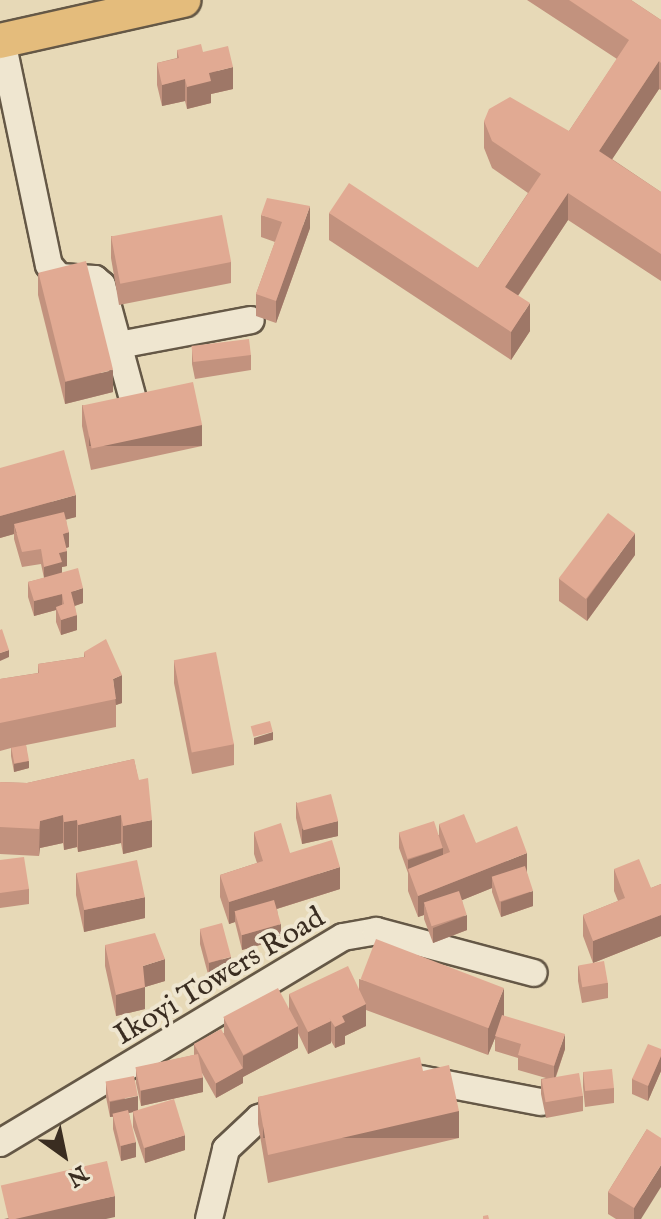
<!DOCTYPE html>
<style>
body{margin:0}
#map{position:relative;width:661px;height:1219px;overflow:hidden;background:#e7d9b7;font-family:"IM FELL English",serif}
div>[style]{position:absolute}
.roads{filter:drop-shadow(2px 0 #655846) drop-shadow(-2px 0 #655846) drop-shadow(0 2px #655846) drop-shadow(0 -2px #655846)}
.minor>*{height:26px;margin:-13px;padding:0 13px;transform-origin:13px;border-radius:13px;background:#efe6d0}
.major>*{height:34px;margin:-17px;padding:0 17px;transform-origin:17px;border-radius:17px;background:#e4bc7c}
.wall>*{inset:0;background:#c2927e}
.shaded-wall>*{inset:0;background:#9e7767;transform-origin:0 0}
.building>*{inset:0;background:#e1aa93;transform-origin:0 0}
span{translate:-50% -50%;white-space:nowrap;text-align:center;line-height:1.15;-webkit-text-stroke:8px #efe6d0;paint-order:stroke}
.street-label{font-size:30px;color:#3a2d21}
.north{position:absolute;left:24px;top:1115px;width:80px;height:80px;-webkit-text-stroke:6px #efe6d0;paint-order:stroke;rotate:147deg;font-size:22px;font-weight:700;line-height:32px;text-align:center;color:#3a2d21}
.north::after{content:'';display:block;margin:auto;width:28px;height:36px;background:#3a2d21;clip-path:polygon(50% 0,100% 100%,50% 72%,0 100%)}
</style>
<div id="map">
<div class="roads">
<div class="minor">
<i style="left:2px;top:41px;width:229px;rotate:78.2deg"></i>
<i style="left:49px;top:265px;width:16px;rotate:50deg"></i>
<i style="left:59px;top:277px;width:36px;rotate:3deg"></i>
<i style="left:95px;top:279px;width:9px;rotate:41deg"></i>
<i style="left:102px;top:285px;width:118px;rotate:74.8deg"></i>
<i style="left:119px;top:345px;width:134px;rotate:-10.7deg"></i>
<i style="left:420px;top:1079px;width:123px;rotate:10.8deg"></i>
<i style="left:0;top:1143px;width:400px;rotate:-31deg"></i>
<i style="left:343px;top:937px;width:34px;rotate:-10deg"></i>
<i style="left:376px;top:931px;width:163px;rotate:14.9deg"></i>
<i style="left:209px;top:1219px;width:72px;rotate:-76.3deg"></i>
<i style="left:226px;top:1149px;width:45px;rotate:-43.2deg"></i>
<i style="left:259px;top:1118px;width:31px;rotate:-17deg"></i>
</div>
<div class="major">
<i style="left:0;top:41px;width:188px;rotate:-12.6deg"></i>
</div>
</div>
<div class="wall">
<i style="clip-path:polygon(527px 0,631px 0,661px 20px,661px 90px,659px 89px,612px 159px,661px 192px,661px 281px,568px 220px,518px 296px,530px 331px,511px 360px,329px 240px,329px 213px,478px 268px,528px 193px,492px 168px,484px 148px,484px 121px,569px 131px,617px 59px)"></i>
<i style="clip-path:polygon(177px 50px,203px 52px,233px 89px,211px 94px,211px 103px,187px 109px,185px 101px,162px 106px,157px 85px,157px 63px,177px 58px)"></i>
<i style="clip-path:polygon(261px 215px,310px 228px,276px 323px,256px 316px,256px 294px,275px 242px,261px 237px)"></i>
<i style="clip-path:polygon(111px 236px,231px 262px,231px 283px,119px 305px,111px 258px)"></i>
<i style="clip-path:polygon(38px 273px,113px 392px,65px 404px,38px 295px)"></i>
<i style="clip-path:polygon(192px 349px,251px 355px,251px 370px,195px 379px,192px 364px)"></i>
<i style="clip-path:polygon(82px 405px,202px 446px,91px 470px,82px 426px)"></i>
<i style="clip-path:polygon(0 468px,76px 517px,66px 519px,69px 547px,66px 548px,67px 566px,62px 567px,62px 573px,83px 603px,75px 606px,77px 630px,61px 635px,56px 622px,56px 610px,34px 616px,28px 597px,28px 582px,44px 578px,41px 564px,22px 567px,14px 539px,14px 534px,0 538px)"></i>
<i style="clip-path:polygon(635px 555px,587px 621px,559px 601px,559px 579px)"></i>
<i style="clip-path:polygon(84px 652px,122px 703px,116px 705px,116px 727px,26px 745px,29px 768px,14px 772px,11px 756px,11px 748px,0 751px,0 679px,38px 673px,38px 664px,84px 657px)"></i>
<i style="clip-path:polygon(174px 661px,234px 744px,234px 765px,192px 774px,174px 683px)"></i>
<i style="clip-path:polygon(134px 759px,152px 847px,123px 854px,121px 843px,78px 852px,77px 847px,64px 850px,63px 843px,40px 848px,39px 856px,0 854px,0 782px,27px 783px)"></i>
<i style="clip-path:polygon(296px 802px,338px 836px,302px 844px,296px 818px)"></i>
<i style="clip-path:polygon(439px 824px,476px 843px,527px 874px,533px 906px,501px 917px,492px 892px,492px 888px,462px 900px,467px 930px,433px 943px,424px 919px,424px 915px,418px 917px,408px 891px,408px 873px,399px 848px,399px 833px,439px 835px)"></i>
<i style="clip-path:polygon(254px 832px,290px 853px,340px 889px,277px 909px,281px 939px,242px 950px,235px 922px,229px 924px,220px 897px,220px 875px,257px 863px,254px 854px)"></i>
<i style="clip-path:polygon(0 860px,29px 889px,29px 904px,0 908px)"></i>
<i style="clip-path:polygon(614px 869px,651px 888px,661px 884px,661px 936px,593px 963px,583px 936px,583px 915px,618px 901px,614px 891px)"></i>
<i style="clip-path:polygon(76px 873px,145px 918px,84px 932px,76px 895px)"></i>
<i style="clip-path:polygon(200px 929px,231px 972px,209px 978px,200px 944px)"></i>
<i style="clip-path:polygon(105px 945px,165px 981px,145px 987px,145px 1009px,116px 1016px,105px 966px)"></i>
<i style="clip-path:polygon(578px 966px,608px 983px,608px 998px,582px 1003px,578px 981px)"></i>
<i style="clip-path:polygon(359px 979px,504px 1016px,565px 1049px,556px 1077px,583px 1096px,583px 1111px,546px 1118px,541px 1094px,541px 1079px,546px 1078px,518px 1070px,518px 1058px,495px 1051px,495px 1038px,488px 1055px,366px 1010px,366px 1026px,345px 1036px,345px 1044px,335px 1048px,331px 1041px,331px 1043px,308px 1054px,298px 1033px,298px 1048px,243px 1077px,243px 1083px,216px 1098px,202px 1073px,203px 1092px,141px 1106px,136px 1083px,136px 1068px,194px 1055px,194px 1044px,224px 1033px,224px 1018px,289px 1010px,289px 994px,359px 990px)"></i>
<i style="clip-path:polygon(661px 1049px,661px 1071px,648px 1101px,632px 1094px,632px 1079px)"></i>
<i style="clip-path:polygon(423px 1071px,459px 1138px,268px 1183px,258px 1124px,258px 1097px)"></i>
<i style="clip-path:polygon(583px 1072px,614px 1088px,614px 1103px,585px 1107px,583px 1087px)"></i>
<i style="clip-path:polygon(106px 1082px,138px 1110px,185px 1150px,145px 1163px,133px 1127px,133px 1112px,129px 1113px,136px 1157px,121px 1161px,113px 1129px,113px 1117px,110px 1117px,106px 1097px)"></i>
<i style="clip-path:polygon(647px 1129px,641px 1219px,616px 1219px,608px 1214px,608px 1192px)"></i>
</div>
<div class="shaded-wall">
<i style="clip-path:polygon(659px 61px,659px 89px,599px 179px,599px 151px)"></i>
<i style="clip-path:polygon(233px 67px,233px 89px,211px 94px,211px 103px,187px 109px,187px 87px,209px 73px)"></i>
<i style="clip-path:polygon(185px 79px,185px 101px,162px 106px,162px 85px)"></i>
<i style="clip-path:polygon(568px 193px,568px 220px,505px 315px,505px 287px)"></i>
<i style="clip-path:polygon(310px 206px,310px 228px,276px 323px,276px 301px)"></i>
<i style="clip-path:polygon(530px 303px,530px 331px,511px 360px,511px 332px)"></i>
<i style="clip-path:polygon(113px 370px,113px 392px,65px 404px,65px 382px)"></i>
<i style="left:202px;top:425px;width:21px;height:113px;rotate:90deg"></i>
<i style="clip-path:polygon(76px 495px,76px 517px,16px 533px,14px 524px,14px 534px,0 538px,0 516px)"></i>
<i style="clip-path:polygon(69px 532px,69px 547px,63px 549px,63px 534px)"></i>
<i style="clip-path:polygon(635px 533px,635px 555px,587px 621px,587px 599px)"></i>
<i style="clip-path:polygon(67px 551px,67px 566px,62px 567px,62px 577px,44px 582px,44px 567px,59px 553px)"></i>
<i style="clip-path:polygon(83px 588px,83px 603px,71px 607px,71px 592px)"></i>
<i style="clip-path:polygon(62px 594px,62px 609px,56px 607px,56px 610px,34px 616px,34px 601px)"></i>
<i style="clip-path:polygon(77px 615px,77px 630px,61px 635px,61px 620px)"></i>
<i style="clip-path:polygon(9px 650px,9px 657px,0 661px,0 653px)"></i>
<i style="clip-path:polygon(122px 675px,122px 703px,116px 705px,113px 679px)"></i>
<i style="clip-path:polygon(273px 732px,273px 740px,254px 745px,254px 738px)"></i>
<i style="clip-path:polygon(29px 761px,29px 768px,14px 772px,14px 764px)"></i>
<i style="clip-path:polygon(63px 815px,63px 843px,40px 848px,39px 856px,40px 821px)"></i>
<i style="clip-path:polygon(121px 815px,121px 843px,78px 852px,78px 825px)"></i>
<i style="clip-path:polygon(77px 820px,77px 847px,64px 850px,64px 822px)"></i>
<i style="clip-path:polygon(152px 820px,152px 847px,123px 854px,123px 826px)"></i>
<i style="clip-path:polygon(338px 821px,338px 836px,302px 844px,302px 829px)"></i>
<i style="clip-path:polygon(443px 848px,443px 863px,408px 870px,408px 860px)"></i>
<i style="clip-path:polygon(527px 853px,527px 874px,492px 877px,492px 888px,428px 914px,424px 904px,424px 915px,418px 917px,418px 896px)"></i>
<i style="clip-path:polygon(340px 867px,340px 889px,238px 921px,235px 911px,235px 922px,229px 924px,229px 902px)"></i>
<i style="clip-path:polygon(533px 891px,533px 906px,501px 917px,501px 902px)"></i>
<i style="clip-path:polygon(145px 897px,145px 918px,84px 932px,84px 910px)"></i>
<i style="clip-path:polygon(467px 915px,467px 930px,433px 943px,433px 928px)"></i>
<i style="clip-path:polygon(661px 915px,661px 936px,593px 963px,593px 941px)"></i>
<i style="clip-path:polygon(281px 924px,281px 939px,242px 950px,242px 935px)"></i>
<i style="clip-path:polygon(231px 957px,231px 972px,209px 978px,209px 963px)"></i>
<i style="clip-path:polygon(165px 959px,165px 981px,145px 987px,145px 1009px,116px 1016px,116px 995px,143px 966px)"></i>
<i style="clip-path:polygon(504px 988px,504px 1016px,488px 1055px,488px 1027px)"></i>
<i style="clip-path:polygon(366px 1004px,366px 1026px,345px 1036px,345px 1044px,335px 1048px,335px 1027px,342px 1016px)"></i>
<i style="clip-path:polygon(331px 1021px,331px 1043px,308px 1054px,308px 1032px)"></i>
<i style="clip-path:polygon(298px 1026px,298px 1048px,243px 1077px,243px 1083px,216px 1098px,216px 1083px,243px 1068px,243px 1056px)"></i>
<i style="clip-path:polygon(565px 1034px,565px 1049px,554px 1081px,554px 1066px)"></i>
<i style="clip-path:polygon(661px 1056px,661px 1071px,648px 1101px,648px 1086px)"></i>
<i style="clip-path:polygon(203px 1077px,203px 1092px,141px 1106px,141px 1090px)"></i>
<i style="clip-path:polygon(138px 1096px,138px 1111px,110px 1117px,110px 1102px)"></i>
<i style="left:459px;top:1111px;width:27px;height:196px;rotate:90deg"></i>
<i style="clip-path:polygon(185px 1135px,185px 1150px,145px 1163px,145px 1148px)"></i>
<i style="clip-path:polygon(136px 1142px,136px 1157px,121px 1161px,121px 1146px)"></i>
<i style="clip-path:polygon(661px 1165px,661px 1187px,641px 1219px,634px 1219px,634px 1208px)"></i>
<i style="clip-path:polygon(115px 1196px,115px 1217px,106px 1219px,4px 1219px)"></i>
</div>
<div class="building">
<i style="clip-path:polygon(569px 0,631px 0,661px 20px,661px 63px,659px 61px,599px 151px,661px 192px,661px 254px,568px 193px,505px 287px,530px 303px,511px 332px,329px 213px,349px 183px,478px 268px,541px 174px,492px 141px,484px 121px,489px 109px,510px 97px,569px 131px,629px 40px)"></i>
<i style="clip-path:polygon(201px 44px,203px 52px,228px 46px,233px 67px,209px 73px,211px 81px,187px 87px,185px 79px,162px 85px,157px 63px,179px 58px,177px 50px)"></i>
<i style="clip-path:polygon(267px 198px,310px 206px,276px 301px,256px 294px,282px 222px,261px 215px)"></i>
<i style="left:222px;top:215px;width:48px;height:113px;rotate:79deg"></i>
<i style="left:86px;top:261px;width:112px;height:49px;rotate:76deg"></i>
<i style="left:249px;top:339px;width:16px;height:58px;rotate:83deg"></i>
<i style="left:193px;top:382px;width:44px;height:113px;rotate:78deg"></i>
<i style="clip-path:polygon(64px 450px,76px 495px,0 516px,0 468px)"></i>
<i style="clip-path:polygon(64px 512px,69px 532px,63px 534px,67px 551px,59px 553px,62px 562px,44px 567px,41px 549px,22px 552px,14px 524px)"></i>
<i style="left:608px;top:513px;width:34px;height:82px;rotate:37deg"></i>
<i style="clip-path:polygon(78px 568px,83px 588px,71px 592px,77px 615px,61px 620px,56px 607px,64px 604px,62px 594px,34px 601px,28px 582px)"></i>
<i style="clip-path:polygon(2px 629px,9px 650px,0 653px,0 630px)"></i>
<i style="clip-path:polygon(106px 639px,122px 675px,113px 679px,116px 699px,0 723px,0 679px,39px 673px,38px 664px,85px 657px,84px 652px)"></i>
<i style="left:216px;top:652px;width:94px;height:43px;rotate:79deg"></i>
<i style="left:270px;top:721px;width:11px;height:20px;rotate:75deg"></i>
<i style="left:26px;top:745px;width:16px;height:15px;rotate:79deg"></i>
<i style="clip-path:polygon(134px 759px,139px 780px,148px 778px,152px 820px,123px 826px,121px 815px,78px 825px,77px 820px,64px 822px,63px 815px,40px 821px,39px 829px,0 827px,0 782px,27px 783px)"></i>
<i style="left:331px;top:794px;width:28px;height:36px;rotate:75deg"></i>
<i style="clip-path:polygon(464px 814px,476px 843px,517px 826px,527px 853px,418px 896px,408px 869px,450px 852px,439px 824px)"></i>
<i style="left:434px;top:821px;width:28px;height:37px;rotate:72deg"></i>
<i style="clip-path:polygon(281px 823px,290px 853px,332px 840px,340px 867px,229px 902px,220px 875px,263px 861px,254px 832px)"></i>
<i style="clip-path:polygon(24px 857px,29px 889px,0 893px,0 860px)"></i>
<i style="clip-path:polygon(639px 859px,651px 888px,661px 884px,661px 915px,593px 941px,583px 915px,625px 898px,614px 869px)"></i>
<i style="left:137px;top:860px;width:38px;height:62px;rotate:78deg"></i>
<i style="left:525px;top:866px;width:26px;height:35px;rotate:72deg"></i>
<i style="left:459px;top:891px;width:25px;height:37px;rotate:72deg"></i>
<i style="left:274px;top:900px;width:25px;height:41px;rotate:74deg"></i>
<i style="left:222px;top:923px;width:35px;height:23px;rotate:75deg"></i>
<i style="clip-path:polygon(155px 933px,165px 959px,143px 966px,145px 987px,116px 995px,105px 945px)"></i>
<i style="left:376px;top:939px;width:137px;height:43px;rotate:21deg"></i>
<i style="left:604px;top:961px;width:22px;height:26px;rotate:80deg"></i>
<i style="clip-path:polygon(348px 966px,366px 1004px,342px 1016px,345px 1022px,335px 1027px,328px 1016px,331px 1021px,308px 1032px,289px 994px)"></i>
<i style="left:278px;top:988px;width:43px;height:62px;rotate:62deg"></i>
<i style="clip-path:polygon(502px 1015px,565px 1034px,554px 1066px,518px 1055px,521px 1044px,495px 1036px)"></i>
<i style="left:221px;top:1029px;width:45px;height:31px;rotate:61deg"></i>
<i style="clip-path:polygon(648px 1044px,661px 1049px,661px 1056px,648px 1086px,632px 1079px)"></i>
<i style="left:198px;top:1054px;width:24px;height:64px;rotate:78deg"></i>
<i style="clip-path:polygon(420px 1057px,423px 1071px,449px 1065px,459px 1111px,268px 1155px,258px 1097px)"></i>
<i style="left:612px;top:1069px;width:19px;height:29px;rotate:84deg"></i>
<i style="left:579px;top:1073px;width:23px;height:38px;rotate:80deg"></i>
<i style="left:134px;top:1076px;width:20px;height:29px;rotate:79deg"></i>
<i style="left:174px;top:1099px;width:38px;height:43px;rotate:73deg"></i>
<i style="left:128px;top:1110px;width:33px;height:16px;rotate:76deg"></i>
<i style="clip-path:polygon(647px 1129px,661px 1138px,661px 1165px,634px 1208px,608px 1192px)"></i>
<i style="left:107px;top:1161px;width:36px;height:109px;rotate:77deg"></i>
<i style="clip-path:polygon(488px 1215px,489px 1219px,483px 1219px,483px 1216px)"></i>
</div>
<div class="street-label">
<span style="left:220px;top:977px;rotate:-31deg">Ikoyi Towers Road</span>
</div>
<div class="north">N</div>
</div>
